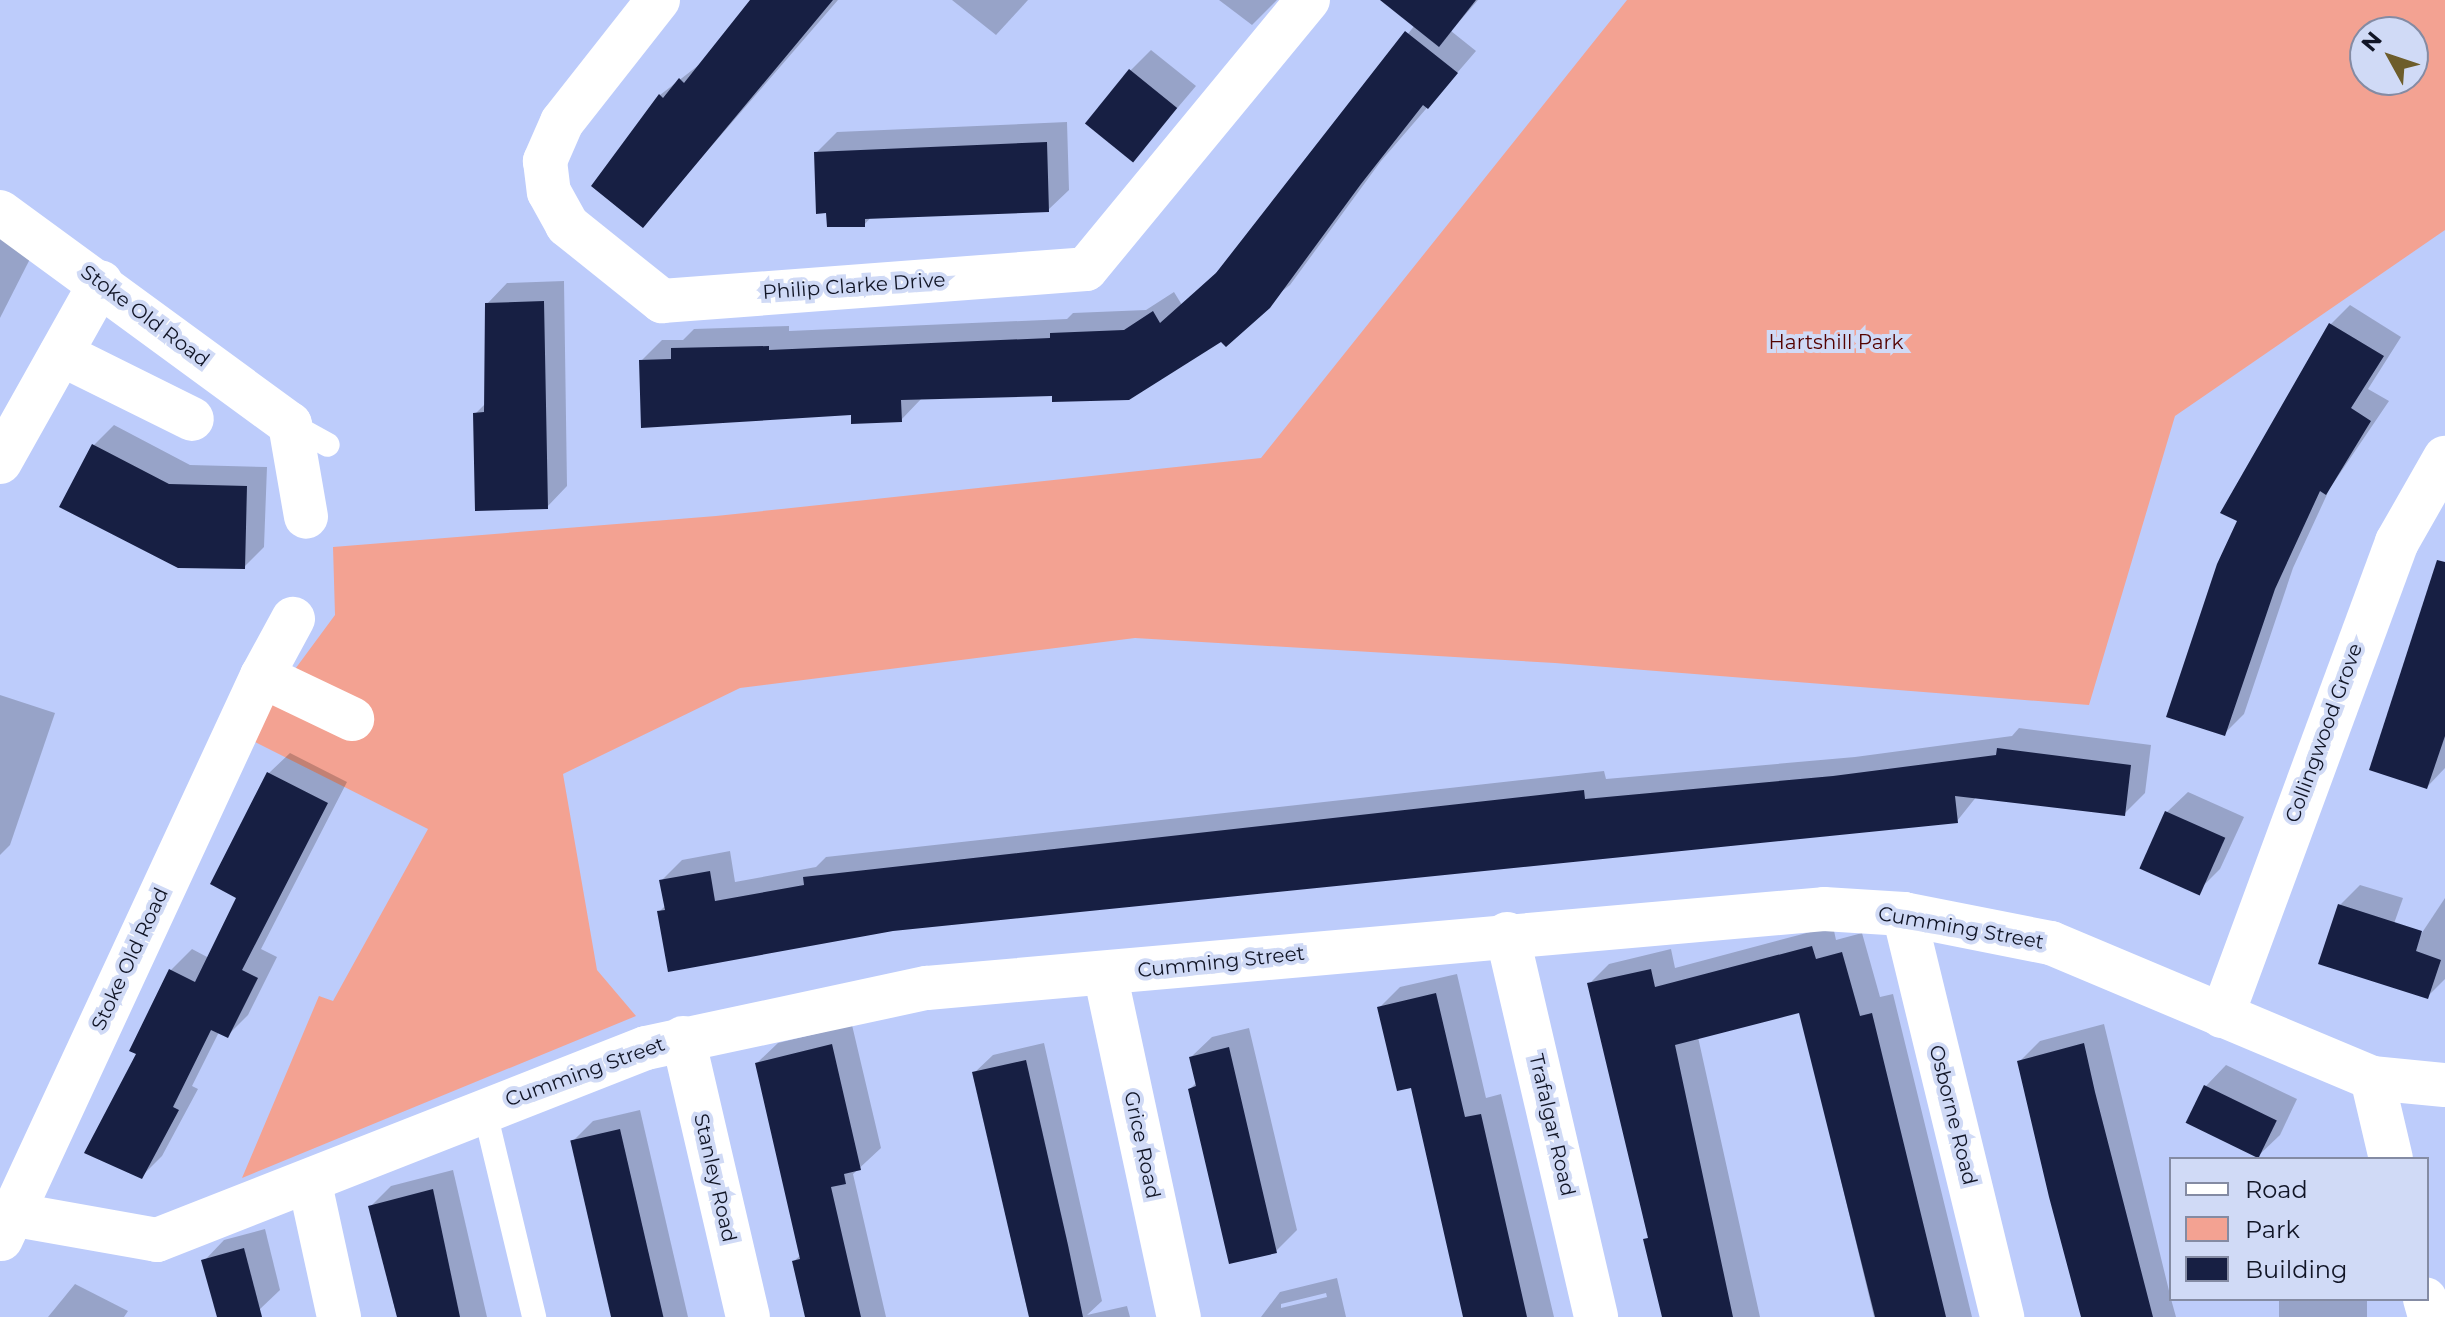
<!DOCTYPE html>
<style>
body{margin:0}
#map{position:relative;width:2445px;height:1317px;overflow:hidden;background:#bdccfb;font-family:Montserrat,sans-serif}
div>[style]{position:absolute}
.green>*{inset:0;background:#f3a292}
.shadow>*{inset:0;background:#0003;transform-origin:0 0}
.building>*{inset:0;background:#171f43;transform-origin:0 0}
.service>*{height:24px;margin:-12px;padding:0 12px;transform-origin:12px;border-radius:12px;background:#fff}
.minor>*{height:44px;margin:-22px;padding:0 22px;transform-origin:22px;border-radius:22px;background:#fff}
span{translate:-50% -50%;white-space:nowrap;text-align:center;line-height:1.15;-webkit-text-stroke:8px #d0daf6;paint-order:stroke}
.street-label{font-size:20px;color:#111526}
.park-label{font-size:20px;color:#540200}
.legend{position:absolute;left:2169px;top:1157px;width:260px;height:144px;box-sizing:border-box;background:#d0daf6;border:2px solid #848ba3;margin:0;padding:10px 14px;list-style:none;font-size:24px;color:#111526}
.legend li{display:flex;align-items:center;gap:16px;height:40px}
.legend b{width:40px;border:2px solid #848ba3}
.north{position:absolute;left:2349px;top:16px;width:80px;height:80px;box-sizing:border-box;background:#d0daf6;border:2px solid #848ba3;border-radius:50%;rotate:310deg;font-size:22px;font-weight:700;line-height:32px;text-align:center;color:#111526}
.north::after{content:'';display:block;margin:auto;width:28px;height:36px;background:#6d5d2b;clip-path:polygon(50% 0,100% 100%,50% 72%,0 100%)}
</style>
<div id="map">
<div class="green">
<i style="clip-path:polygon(evenodd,1627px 0,2445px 0,2445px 230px,2175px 416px,2089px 705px,1555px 663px,1135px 638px,740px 688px,563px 774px,597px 970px,636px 1016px,242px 1178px,319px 996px,333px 1001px,428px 829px,245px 737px,335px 615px,333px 547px,716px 516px,1261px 458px,1627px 0,2365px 32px,2413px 32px,2413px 80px,2365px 80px,2365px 32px)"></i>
</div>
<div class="shadow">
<i style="clip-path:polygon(752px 0,838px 0,643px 225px,660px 95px,704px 61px)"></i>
<i style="clip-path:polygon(952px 0,1028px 0,996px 35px)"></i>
<i style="clip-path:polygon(1219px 0,1277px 0,1252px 25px)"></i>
<i style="clip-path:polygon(1406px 0,1478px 0,1451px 31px,1476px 51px,1381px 161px,1290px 285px,1221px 339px,1054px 394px,922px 398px,901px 420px,641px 361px,662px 340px,683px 340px,694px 329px,789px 326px,789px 331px,1067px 319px,1073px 313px,1146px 310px,1174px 292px,1182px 305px,1222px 267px,1415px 25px)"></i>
<i style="clip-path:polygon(1151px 50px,1196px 86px,1134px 159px,1130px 71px)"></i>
<i style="clip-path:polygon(1067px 122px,1069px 190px,1048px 210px,872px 216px,864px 225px,828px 211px,816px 153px,837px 132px)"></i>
<i style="clip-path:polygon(0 237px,33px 253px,0 318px)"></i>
<i style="clip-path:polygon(564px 281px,567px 486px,547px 507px,475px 414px,486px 403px,487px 304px,507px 283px)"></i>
<i style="clip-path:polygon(2350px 305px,2401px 337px,2368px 389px,2389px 401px,2330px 488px,2293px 568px,2244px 714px,2225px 733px,2240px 520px,2223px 512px,2331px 324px)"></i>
<i style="clip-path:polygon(114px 425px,190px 465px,267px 467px,264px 547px,244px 567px,94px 445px)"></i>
<i style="clip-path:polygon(2445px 570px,2445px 768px,2427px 787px)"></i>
<i style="clip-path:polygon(0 695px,55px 713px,10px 845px,0 855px)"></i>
<i style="clip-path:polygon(2019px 728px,2151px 745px,2145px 793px,2124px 814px,1977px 796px,1957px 821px,659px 912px,666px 905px,662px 880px,682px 860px,730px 851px,735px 882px,816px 867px,826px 857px,1604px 771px,1606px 779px,1855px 757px,2012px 736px)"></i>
<i style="clip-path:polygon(290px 753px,347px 782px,261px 949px,277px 957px,248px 1015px,227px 1036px,219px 1032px,192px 1086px,198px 1089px,162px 1156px,141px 1177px,138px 1053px,132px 1050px,171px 970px,192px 949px,209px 958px,239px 897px,269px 773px)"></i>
<i style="clip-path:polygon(2188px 792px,2244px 817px,2220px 869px,2199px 890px,2167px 812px)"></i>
<i style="clip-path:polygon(2360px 885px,2403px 898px,2383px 955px,2340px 905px)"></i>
<i style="clip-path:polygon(2445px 898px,2445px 979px,2427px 997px,2388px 984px)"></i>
<i style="clip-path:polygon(1833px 926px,1836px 940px,1862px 933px,1880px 997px,1893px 994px,1972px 1317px,1874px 1317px,1800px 1010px,1698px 1037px,1760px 1317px,1667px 1317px,1589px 984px,1609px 964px,1671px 949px,1675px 968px)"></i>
<i style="clip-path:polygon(1457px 974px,1486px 1098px,1501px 1094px,1554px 1317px,1467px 1317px,1413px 1086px,1379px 1008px,1400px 987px)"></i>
<i style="clip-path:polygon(2104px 1024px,2171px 1299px,2176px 1317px,2084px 1317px,2020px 1061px,2040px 1041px)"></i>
<i style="clip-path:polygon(852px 1025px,881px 1148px,853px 1174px,886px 1317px,807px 1317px,794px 1261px,801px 1255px,757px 1063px,778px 1043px)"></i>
<i style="clip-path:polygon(1249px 1028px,1297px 1230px,1276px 1251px,1190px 1089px,1197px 1082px,1191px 1057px,1212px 1037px)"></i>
<i style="clip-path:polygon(1044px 1043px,1102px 1301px,1087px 1315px,1127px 1306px,1130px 1317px,1029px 1317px,974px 1073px,993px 1055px)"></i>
<i style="clip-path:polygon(2226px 1065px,2297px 1099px,2280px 1135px,2259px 1155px,2189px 1122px,2206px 1086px)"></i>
<i style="clip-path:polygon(640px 1110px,688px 1317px,613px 1317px,572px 1142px,593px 1121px)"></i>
<i style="clip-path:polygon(453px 1170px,487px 1317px,397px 1317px,370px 1207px,391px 1186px)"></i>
<i style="clip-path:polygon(265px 1229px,280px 1290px,259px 1310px,219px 1317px,204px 1261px,224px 1240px)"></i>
<i style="clip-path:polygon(evenodd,1337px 1278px,1346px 1317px,1261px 1317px,1280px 1292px,1337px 1278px,1326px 1293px,1327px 1297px,1281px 1308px,1281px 1304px,1326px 1293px)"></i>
<i style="clip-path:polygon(75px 1284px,128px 1311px,124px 1317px,48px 1317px)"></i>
<i style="left:2279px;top:1299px;width:88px;height:18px"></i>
</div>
<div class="building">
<i style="clip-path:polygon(750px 0,833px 0,643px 228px,591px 186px,659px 94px,663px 98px,679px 78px,684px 83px)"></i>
<i style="clip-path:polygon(1380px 0,1476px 0,1439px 47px)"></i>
<i style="clip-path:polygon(1405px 31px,1458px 73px,1428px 109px,1423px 105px,1361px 184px,1270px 308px,1226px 347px,1221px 342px,1129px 400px,1052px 402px,1052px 396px,901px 400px,902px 422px,851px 424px,851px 415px,641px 428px,639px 360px,671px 359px,671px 348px,769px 346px,769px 350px,1050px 338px,1050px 333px,1124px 330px,1153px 311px,1160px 323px,1216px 273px)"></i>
<i style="left:1129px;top:69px;width:62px;height:70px;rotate:39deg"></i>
<i style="clip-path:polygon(1047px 142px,1049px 212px,865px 219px,865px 227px,827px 227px,826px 213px,816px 214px,814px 152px)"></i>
<i style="clip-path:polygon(544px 301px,548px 509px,475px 511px,473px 413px,484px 412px,485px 303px)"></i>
<i style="clip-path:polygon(2329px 323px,2384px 356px,2351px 408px,2371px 421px,2326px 495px,2320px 491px,2275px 589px,2225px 736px,2166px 717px,2217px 564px,2237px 521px,2220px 513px)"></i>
<i style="clip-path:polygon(92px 444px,169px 484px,247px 486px,245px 569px,178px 568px,59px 507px)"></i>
<i style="clip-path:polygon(2437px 560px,2445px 562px,2445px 736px,2427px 789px,2369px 770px)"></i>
<i style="clip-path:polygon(1997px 748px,2131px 765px,2125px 816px,1955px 796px,1958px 823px,893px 931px,668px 972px,657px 911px,665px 910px,659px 880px,710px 871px,715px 901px,804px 885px,803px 877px,1584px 790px,1585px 799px,1833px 776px,1996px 755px)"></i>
<i style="clip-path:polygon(267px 772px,328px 803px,242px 970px,258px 978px,228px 1038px,211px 1030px,173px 1107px,179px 1110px,142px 1179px,84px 1153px,136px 1054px,129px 1051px,169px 969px,195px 982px,236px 898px,210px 884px)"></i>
<i style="left:2165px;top:811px;width:66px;height:63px;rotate:24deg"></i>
<i style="clip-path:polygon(2338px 904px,2422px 931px,2416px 951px,2441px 960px,2428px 999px,2318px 964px)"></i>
<i style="clip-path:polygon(1812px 946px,1816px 959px,1842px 952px,1860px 1016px,1872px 1013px,1946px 1317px,1875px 1317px,1799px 1013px,1675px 1045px,1733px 1317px,1662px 1317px,1643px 1239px,1648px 1238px,1587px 983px,1651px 969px,1655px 987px)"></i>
<i style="clip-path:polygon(1436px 993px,1465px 1117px,1481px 1114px,1527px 1317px,1463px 1317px,1411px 1088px,1397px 1091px,1377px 1007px)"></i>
<i style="clip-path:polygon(2084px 1043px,2095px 1092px,2153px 1317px,2081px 1317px,2049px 1197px,2017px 1061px)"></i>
<i style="clip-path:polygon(832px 1044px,861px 1170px,844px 1174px,846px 1184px,831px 1187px,861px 1317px,805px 1317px,792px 1261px,800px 1259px,755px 1063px)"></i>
<i style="clip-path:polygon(1229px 1047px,1277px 1253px,1229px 1264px,1188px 1089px,1196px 1086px,1189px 1057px)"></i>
<i style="clip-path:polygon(1026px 1060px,1068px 1245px,1083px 1317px,1029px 1317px,972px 1072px)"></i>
<i style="left:2204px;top:1085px;width:81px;height:42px;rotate:26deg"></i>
<i style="left:620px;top:1129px;width:193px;height:51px;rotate:77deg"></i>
<i style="clip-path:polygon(433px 1189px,460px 1317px,397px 1317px,368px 1206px)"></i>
<i style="clip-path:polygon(244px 1248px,262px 1317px,217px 1317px,201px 1260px)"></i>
</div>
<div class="service">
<i style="left:290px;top:424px;width:43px;rotate:28.9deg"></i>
<i style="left:484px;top:1108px;width:215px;rotate:76.5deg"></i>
</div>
<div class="minor">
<i style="left:658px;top:0;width:155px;rotate:128.2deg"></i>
<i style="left:562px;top:122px;width:43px;rotate:113.6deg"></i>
<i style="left:545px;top:161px;width:31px;rotate:83deg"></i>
<i style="left:549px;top:192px;width:38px;rotate:61deg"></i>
<i style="left:567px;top:225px;width:122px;rotate:38.7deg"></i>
<i style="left:662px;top:301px;width:425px;rotate:-4.3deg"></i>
<i style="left:1086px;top:269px;width:349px;rotate:-50.5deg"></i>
<i style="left:0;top:212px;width:359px;rotate:36.2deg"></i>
<i style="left:290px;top:424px;width:94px;rotate:80.2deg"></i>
<i style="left:61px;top:354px;width:146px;rotate:26.4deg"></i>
<i style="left:0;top:462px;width:206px;rotate:-60.7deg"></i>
<i style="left:262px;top:676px;width:100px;rotate:25.5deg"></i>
<i style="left:1904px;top:914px;width:415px;rotate:76.3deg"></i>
<i style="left:1507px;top:934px;width:393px;rotate:76.9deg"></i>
<i style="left:1105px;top:973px;width:352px;rotate:77.9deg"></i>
<i style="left:2222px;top:1016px;width:505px;rotate:-69.74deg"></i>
<i style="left:2397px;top:542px;width:97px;rotate:-60.3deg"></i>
<i style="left:683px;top:1038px;width:286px;rotate:76.9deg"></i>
<i style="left:2372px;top:1078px;width:83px;rotate:76.8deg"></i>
<i style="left:310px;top:1184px;width:136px;rotate:77.7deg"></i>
<i style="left:11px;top:1214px;width:148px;rotate:10.1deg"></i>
<i style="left:157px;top:1240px;width:525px;rotate:-21.44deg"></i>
<i style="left:646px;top:1048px;width:287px;rotate:-12.1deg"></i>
<i style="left:927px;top:988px;width:900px;rotate:-5.03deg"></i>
<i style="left:1824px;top:909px;width:80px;rotate:3.6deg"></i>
<i style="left:1904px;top:914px;width:150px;rotate:11.2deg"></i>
<i style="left:2051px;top:943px;width:348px;rotate:22.8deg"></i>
<i style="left:2372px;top:1078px;width:73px;rotate:5.5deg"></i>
<i style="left:1px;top:1239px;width:621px;rotate:-65.13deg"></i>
<i style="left:262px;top:676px;width:65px;rotate:-61.5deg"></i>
<i style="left:2425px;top:1299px;width:19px;rotate:74deg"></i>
</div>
<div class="street-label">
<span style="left:854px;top:286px;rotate:-4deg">Philip Clarke Drive</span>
<span style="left:145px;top:316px;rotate:37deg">Stoke Old Road</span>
<span style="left:2324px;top:733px;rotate:-70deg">Collingwood Grove</span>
<span style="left:1961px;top:928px;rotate:10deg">Cumming Street</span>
<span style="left:130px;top:959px;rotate:-65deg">Stoke Old Road</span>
<span style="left:1221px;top:962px;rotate:-6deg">Cumming Street</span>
<span style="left:585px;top:1072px;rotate:-20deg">Cumming Street</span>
<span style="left:1953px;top:1115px;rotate:76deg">Osborne Road</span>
<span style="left:1552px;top:1125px;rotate:77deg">Trafalgar Road</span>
<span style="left:1142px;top:1145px;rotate:78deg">Grice Road</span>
<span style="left:715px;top:1178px;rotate:77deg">Stanley Road</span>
</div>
<div class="park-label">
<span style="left:1836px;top:342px">Hartshill Park</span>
</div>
<ul class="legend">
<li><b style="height:10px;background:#fff"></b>Road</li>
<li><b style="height:22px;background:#f3a292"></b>Park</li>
<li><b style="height:22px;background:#171f43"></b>Building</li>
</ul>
<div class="north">N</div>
</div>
